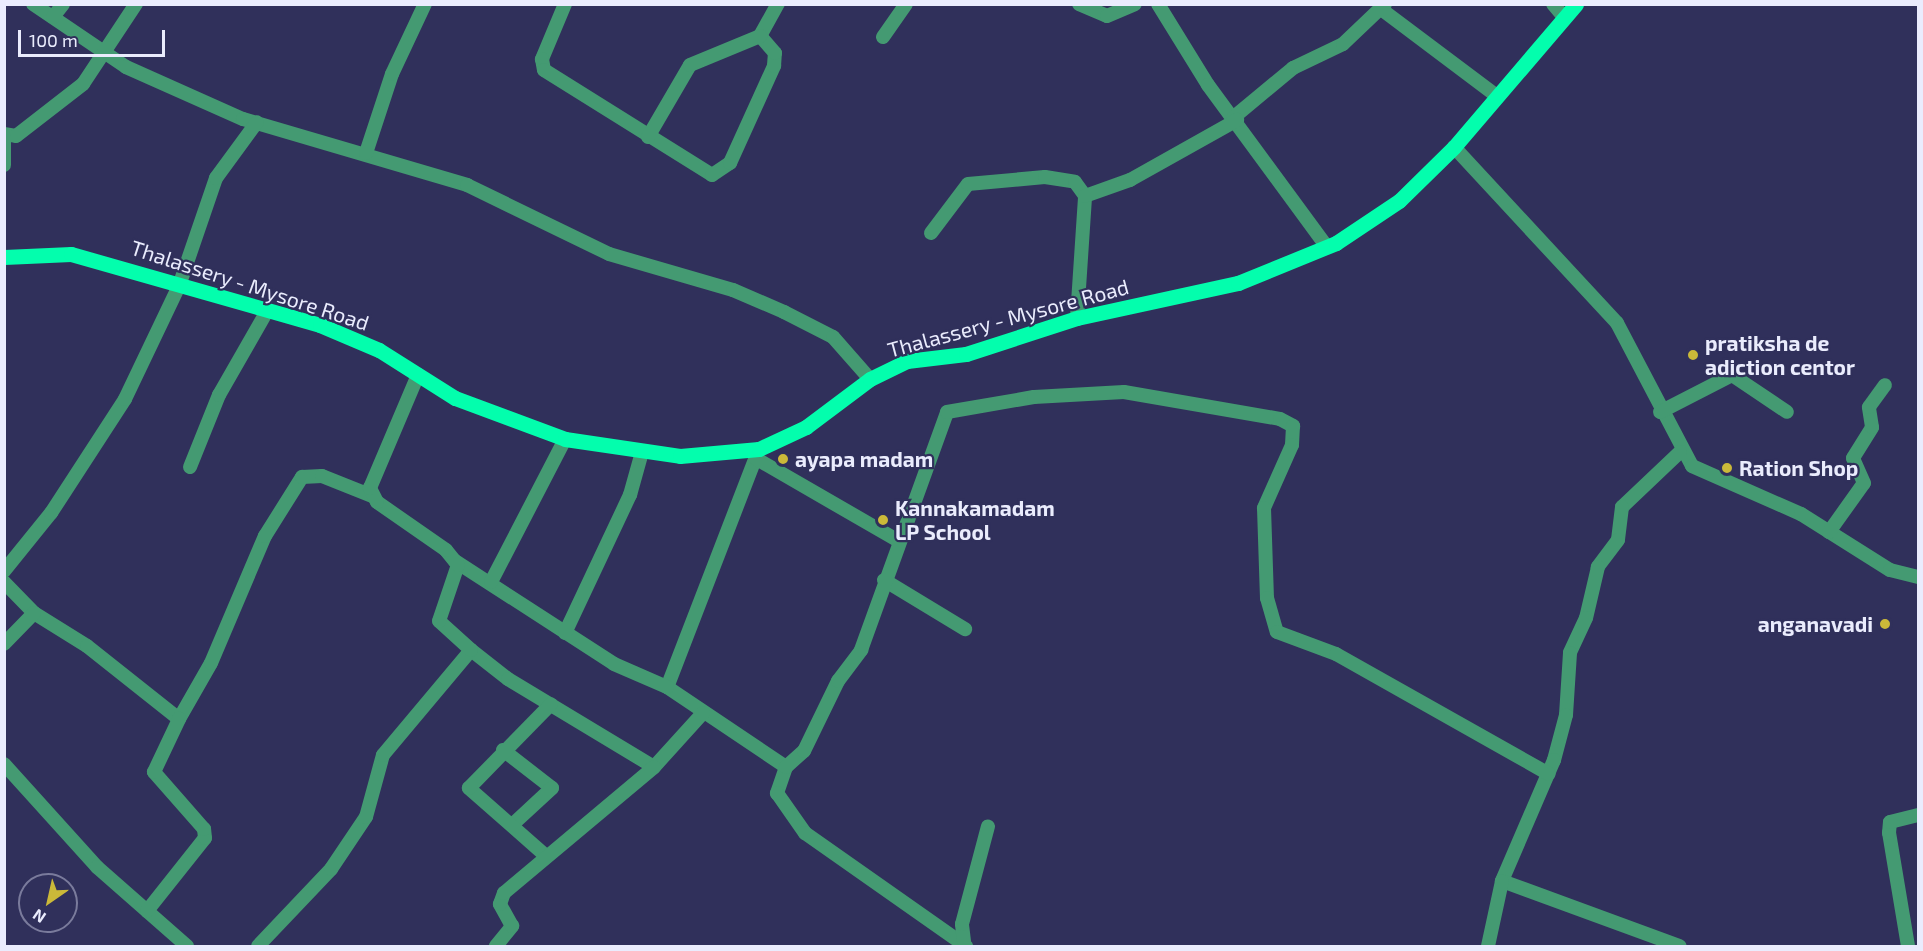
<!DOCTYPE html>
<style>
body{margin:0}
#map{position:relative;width:1923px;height:951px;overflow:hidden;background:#30305b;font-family:"Exo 2",sans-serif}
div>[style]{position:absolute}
.minor>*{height:14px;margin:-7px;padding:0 7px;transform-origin:7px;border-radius:7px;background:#449a72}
.major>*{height:15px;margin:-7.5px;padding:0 7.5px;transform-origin:7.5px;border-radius:7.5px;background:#03fead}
.dots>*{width:16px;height:16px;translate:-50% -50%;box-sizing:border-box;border:3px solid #30305b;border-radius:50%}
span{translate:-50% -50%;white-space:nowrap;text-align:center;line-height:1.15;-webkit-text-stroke:4.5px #30305b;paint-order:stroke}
.street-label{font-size:21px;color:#eaecfd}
.poi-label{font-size:21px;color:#eaecfd;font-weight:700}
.left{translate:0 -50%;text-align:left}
.right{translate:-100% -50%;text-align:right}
.frame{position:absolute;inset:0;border:6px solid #eaecfd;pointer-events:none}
.north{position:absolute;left:18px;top:873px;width:60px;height:60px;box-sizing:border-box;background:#30305b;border:2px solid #7a7b9c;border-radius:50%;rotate:214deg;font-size:16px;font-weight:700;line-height:24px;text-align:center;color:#eaecfd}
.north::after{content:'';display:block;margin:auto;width:21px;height:27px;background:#cbb939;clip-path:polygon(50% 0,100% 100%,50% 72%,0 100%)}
.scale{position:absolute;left:18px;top:30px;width:147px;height:27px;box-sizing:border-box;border:3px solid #eaecfd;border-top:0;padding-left:8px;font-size:18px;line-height:21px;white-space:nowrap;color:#eaecfd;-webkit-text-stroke:4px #30305b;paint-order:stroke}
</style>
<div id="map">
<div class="minor">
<i style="left:33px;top:4px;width:112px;rotate:34.1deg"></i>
<i style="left:126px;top:67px;width:128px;rotate:24deg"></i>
<i style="left:243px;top:119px;width:234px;rotate:16.4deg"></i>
<i style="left:467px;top:185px;width:158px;rotate:25.9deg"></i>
<i style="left:609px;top:254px;width:129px;rotate:16.2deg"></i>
<i style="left:733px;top:290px;width:56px;rotate:23.3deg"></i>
<i style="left:784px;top:312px;width:55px;rotate:27deg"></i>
<i style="left:833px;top:337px;width:56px;rotate:48.6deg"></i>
<i style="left:565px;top:4px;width:60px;rotate:112.7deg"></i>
<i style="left:542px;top:59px;width:11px;rotate:80deg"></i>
<i style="left:544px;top:70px;width:198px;rotate:32deg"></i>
<i style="left:712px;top:175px;width:22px;rotate:-34deg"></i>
<i style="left:730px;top:163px;width:107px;rotate:-65.6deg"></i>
<i style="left:774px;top:66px;width:13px;rotate:-86deg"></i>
<i style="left:775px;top:53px;width:23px;rotate:-131deg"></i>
<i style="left:760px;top:36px;width:37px;rotate:-61deg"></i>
<i style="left:1079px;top:4px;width:30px;rotate:23deg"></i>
<i style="left:1107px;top:16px;width:30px;rotate:-23deg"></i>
<i style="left:1158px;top:4px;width:95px;rotate:58.3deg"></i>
<i style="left:1208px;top:85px;width:201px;rotate:53.7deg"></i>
<i style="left:1553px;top:4px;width:16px;rotate:50deg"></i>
<i style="left:1381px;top:9px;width:145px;rotate:36.9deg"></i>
<i style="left:53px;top:17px;width:16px;rotate:-52deg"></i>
<i style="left:883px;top:37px;width:40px;rotate:-55.1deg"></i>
<i style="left:1234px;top:117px;width:77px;rotate:-39.7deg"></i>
<i style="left:1293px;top:68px;width:55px;rotate:-25.6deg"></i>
<i style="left:1343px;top:44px;width:58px;rotate:-43.6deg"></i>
<i style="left:4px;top:134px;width:12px;rotate:9deg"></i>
<i style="left:16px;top:136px;width:85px;rotate:-37.8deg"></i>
<i style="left:83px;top:84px;width:96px;rotate:-56.5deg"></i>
<i style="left:4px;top:137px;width:28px;rotate:90deg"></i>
<i style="left:648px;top:137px;width:83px;rotate:-59.7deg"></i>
<i style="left:690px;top:65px;width:76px;rotate:-22.5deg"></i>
<i style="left:1454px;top:147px;width:240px;rotate:47.2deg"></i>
<i style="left:1617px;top:323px;width:161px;rotate:62.3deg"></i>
<i style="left:1692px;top:466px;width:119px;rotate:23.8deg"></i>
<i style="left:1801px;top:514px;width:105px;rotate:32.2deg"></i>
<i style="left:1890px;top:570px;width:29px;rotate:14deg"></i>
<i style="left:366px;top:153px;width:83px;rotate:-71.8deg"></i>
<i style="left:392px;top:74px;width:77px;rotate:-64.8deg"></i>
<i style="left:931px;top:233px;width:61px;rotate:-52.9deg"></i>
<i style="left:968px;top:184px;width:77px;rotate:-5.2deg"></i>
<i style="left:1045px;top:177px;width:30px;rotate:9deg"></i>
<i style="left:1075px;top:182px;width:17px;rotate:54deg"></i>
<i style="left:1077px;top:318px;width:122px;rotate:-86.2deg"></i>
<i style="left:1085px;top:196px;width:48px;rotate:-19.6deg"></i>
<i style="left:1130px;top:180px;width:123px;rotate:-29.3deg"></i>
<i style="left:1660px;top:412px;width:81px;rotate:-27.2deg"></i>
<i style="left:1732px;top:375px;width:66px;rotate:33.9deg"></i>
<i style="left:759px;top:449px;width:255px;rotate:111.1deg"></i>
<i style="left:667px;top:687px;width:143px;rotate:33.9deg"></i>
<i style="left:786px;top:767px;width:28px;rotate:109deg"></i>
<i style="left:777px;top:793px;width:49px;rotate:55deg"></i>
<i style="left:805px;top:833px;width:197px;rotate:35.1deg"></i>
<i style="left:1680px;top:452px;width:80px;rotate:136.5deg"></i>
<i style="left:1622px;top:507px;width:33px;rotate:97deg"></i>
<i style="left:1618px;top:540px;width:34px;rotate:127deg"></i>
<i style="left:1598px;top:567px;width:52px;rotate:103.2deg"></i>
<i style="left:1586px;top:618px;width:38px;rotate:115deg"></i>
<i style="left:1570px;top:653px;width:62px;rotate:93.7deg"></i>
<i style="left:1566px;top:715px;width:47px;rotate:104.9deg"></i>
<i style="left:1554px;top:760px;width:132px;rotate:113.3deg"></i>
<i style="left:1502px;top:881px;width:189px;rotate:20.1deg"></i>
<i style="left:755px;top:458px;width:164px;rotate:30deg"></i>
<i style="left:190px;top:467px;width:78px;rotate:-68.1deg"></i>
<i style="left:219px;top:395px;width:95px;rotate:-60.2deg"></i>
<i style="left:1829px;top:532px;width:60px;rotate:-54.5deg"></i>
<i style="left:1864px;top:483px;width:27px;rotate:-114deg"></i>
<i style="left:1853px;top:458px;width:36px;rotate:-58deg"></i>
<i style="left:1872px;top:427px;width:20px;rotate:-99deg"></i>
<i style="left:1869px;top:407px;width:27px;rotate:-54deg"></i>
<i style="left:455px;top:561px;width:189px;rotate:32.9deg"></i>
<i style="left:614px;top:664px;width:58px;rotate:23.5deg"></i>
<i style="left:4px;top:571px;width:75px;rotate:-51deg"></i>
<i style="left:51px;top:513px;width:136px;rotate:-57deg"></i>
<i style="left:125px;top:399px;width:125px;rotate:-64.5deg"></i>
<i style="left:179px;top:286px;width:114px;rotate:-71.1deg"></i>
<i style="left:216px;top:178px;width:69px;rotate:-53.8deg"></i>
<i style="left:884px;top:580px;width:95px;rotate:31.2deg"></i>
<i style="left:4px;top:582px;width:43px;rotate:45.9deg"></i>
<i style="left:34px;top:613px;width:62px;rotate:31.9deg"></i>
<i style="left:87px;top:646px;width:117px;rotate:38.4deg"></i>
<i style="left:179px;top:719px;width:64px;rotate:-60.3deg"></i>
<i style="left:211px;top:663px;width:138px;rotate:-67deg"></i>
<i style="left:265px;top:536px;width:70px;rotate:-57.9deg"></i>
<i style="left:302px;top:477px;width:20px;rotate:-3deg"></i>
<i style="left:322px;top:476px;width:54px;rotate:21.8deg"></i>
<i style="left:491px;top:582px;width:161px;rotate:-62.6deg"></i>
<i style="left:565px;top:633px;width:153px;rotate:-64.8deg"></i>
<i style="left:630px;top:495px;width:45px;rotate:-74.4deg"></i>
<i style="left:4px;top:644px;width:43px;rotate:-45.9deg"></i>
<i style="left:471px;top:650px;width:47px;rotate:38.1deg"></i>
<i style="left:508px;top:679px;width:170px;rotate:31.1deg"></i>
<i style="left:654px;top:767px;width:73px;rotate:-47.8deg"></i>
<i style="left:503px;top:750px;width:62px;rotate:37.8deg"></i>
<i style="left:552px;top:788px;width:54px;rotate:137.2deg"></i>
<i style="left:4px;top:764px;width:139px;rotate:47.9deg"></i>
<i style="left:97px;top:867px;width:120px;rotate:41.3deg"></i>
<i style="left:786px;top:767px;width:24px;rotate:-42deg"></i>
<i style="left:804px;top:751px;width:78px;rotate:-64.1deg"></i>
<i style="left:838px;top:681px;width:39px;rotate:-53deg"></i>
<i style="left:861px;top:650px;width:253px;rotate:-70.1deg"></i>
<i style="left:947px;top:412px;width:88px;rotate:-9.8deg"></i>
<i style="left:1034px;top:397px;width:90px;rotate:-3.2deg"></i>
<i style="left:1124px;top:392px;width:158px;rotate:9.8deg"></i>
<i style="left:1280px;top:419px;width:15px;rotate:28deg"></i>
<i style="left:1293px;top:426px;width:19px;rotate:93deg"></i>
<i style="left:1292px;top:445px;width:69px;rotate:114deg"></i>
<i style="left:1264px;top:508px;width:90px;rotate:88.1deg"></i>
<i style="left:1267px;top:598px;width:35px;rotate:74deg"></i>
<i style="left:1277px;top:632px;width:63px;rotate:20.4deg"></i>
<i style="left:1336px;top:654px;width:244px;rotate:29.4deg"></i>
<i style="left:546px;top:856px;width:103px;rotate:-138.6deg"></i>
<i style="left:469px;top:788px;width:117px;rotate:-45.7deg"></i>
<i style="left:147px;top:911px;width:93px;rotate:-51.5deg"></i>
<i style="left:205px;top:838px;width:9px;rotate:-96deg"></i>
<i style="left:204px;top:829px;width:76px;rotate:-131.3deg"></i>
<i style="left:154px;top:772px;width:59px;rotate:-64.7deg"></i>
<i style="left:964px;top:941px;width:17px;rotate:-97deg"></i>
<i style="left:962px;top:924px;width:101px;rotate:-75.1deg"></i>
<i style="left:258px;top:946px;width:106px;rotate:-46.5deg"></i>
<i style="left:331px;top:869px;width:63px;rotate:-56.1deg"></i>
<i style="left:366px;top:817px;width:64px;rotate:-74.7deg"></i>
<i style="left:383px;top:755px;width:137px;rotate:-50deg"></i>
<i style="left:471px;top:650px;width:43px;rotate:-137.8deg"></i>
<i style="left:439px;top:621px;width:59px;rotate:-71.3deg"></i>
<i style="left:458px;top:565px;width:19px;rotate:-129deg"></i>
<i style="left:446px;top:550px;width:84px;rotate:-145.2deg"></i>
<i style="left:377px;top:502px;width:16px;rotate:-117deg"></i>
<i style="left:370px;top:488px;width:123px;rotate:-67deg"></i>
<i style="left:496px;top:946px;width:26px;rotate:-51deg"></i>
<i style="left:512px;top:926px;width:25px;rotate:-119deg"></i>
<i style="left:500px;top:904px;width:12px;rotate:-70deg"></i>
<i style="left:504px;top:893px;width:196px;rotate:-40deg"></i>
<i style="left:1488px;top:946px;width:66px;rotate:-77.8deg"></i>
<i style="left:1908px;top:946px;width:115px;rotate:-99.5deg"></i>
<i style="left:1889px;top:833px;width:11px;rotate:-85deg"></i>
<i style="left:1890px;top:822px;width:29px;rotate:-14deg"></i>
</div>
<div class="major">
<i style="left:4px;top:257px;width:67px;rotate:-2.6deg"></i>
<i style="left:71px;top:254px;width:259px;rotate:15.9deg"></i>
<i style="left:320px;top:325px;width:64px;rotate:23deg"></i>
<i style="left:379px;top:350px;width:90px;rotate:32.3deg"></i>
<i style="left:455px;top:398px;width:117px;rotate:20.4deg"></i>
<i style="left:565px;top:439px;width:116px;rotate:8.4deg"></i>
<i style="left:680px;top:456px;width:79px;rotate:-5.1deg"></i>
<i style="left:759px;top:449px;width:52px;rotate:-25.1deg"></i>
<i style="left:806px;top:427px;width:80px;rotate:-36.9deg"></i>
<i style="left:870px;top:379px;width:41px;rotate:-25.9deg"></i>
<i style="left:907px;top:361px;width:59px;rotate:-6.8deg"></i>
<i style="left:966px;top:354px;width:117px;rotate:-18deg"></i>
<i style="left:1077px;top:318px;width:165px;rotate:-12.3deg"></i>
<i style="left:1238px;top:283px;width:106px;rotate:-22.2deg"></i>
<i style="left:1336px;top:243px;width:76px;rotate:-33.7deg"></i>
<i style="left:1399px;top:201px;width:77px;rotate:-44.5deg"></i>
<i style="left:1454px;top:147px;width:188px;rotate:-49.5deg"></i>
</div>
<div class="dots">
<i style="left:1693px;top:355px;background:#cbb939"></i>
<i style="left:783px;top:459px;background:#cbb939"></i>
<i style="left:1727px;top:468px;background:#cbb939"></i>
<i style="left:883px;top:520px;background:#cbb939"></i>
<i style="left:1885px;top:624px;background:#cbb939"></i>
</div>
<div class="street-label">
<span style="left:250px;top:285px;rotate:18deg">Thalassery - Mysore Road</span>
<span style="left:1008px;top:318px;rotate:-15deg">Thalassery - Mysore Road</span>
</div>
<div class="poi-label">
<span class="left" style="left:1705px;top:355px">pratiksha de<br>adiction centor</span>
<span class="left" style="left:795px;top:459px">ayapa madam</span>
<span class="left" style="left:1739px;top:468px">Ration Shop</span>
<span class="left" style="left:895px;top:520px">Kannakamadam<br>LP School</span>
<span class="right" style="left:1873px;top:624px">anganavadi</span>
</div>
<div class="frame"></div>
<div class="north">N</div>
<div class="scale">100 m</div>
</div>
